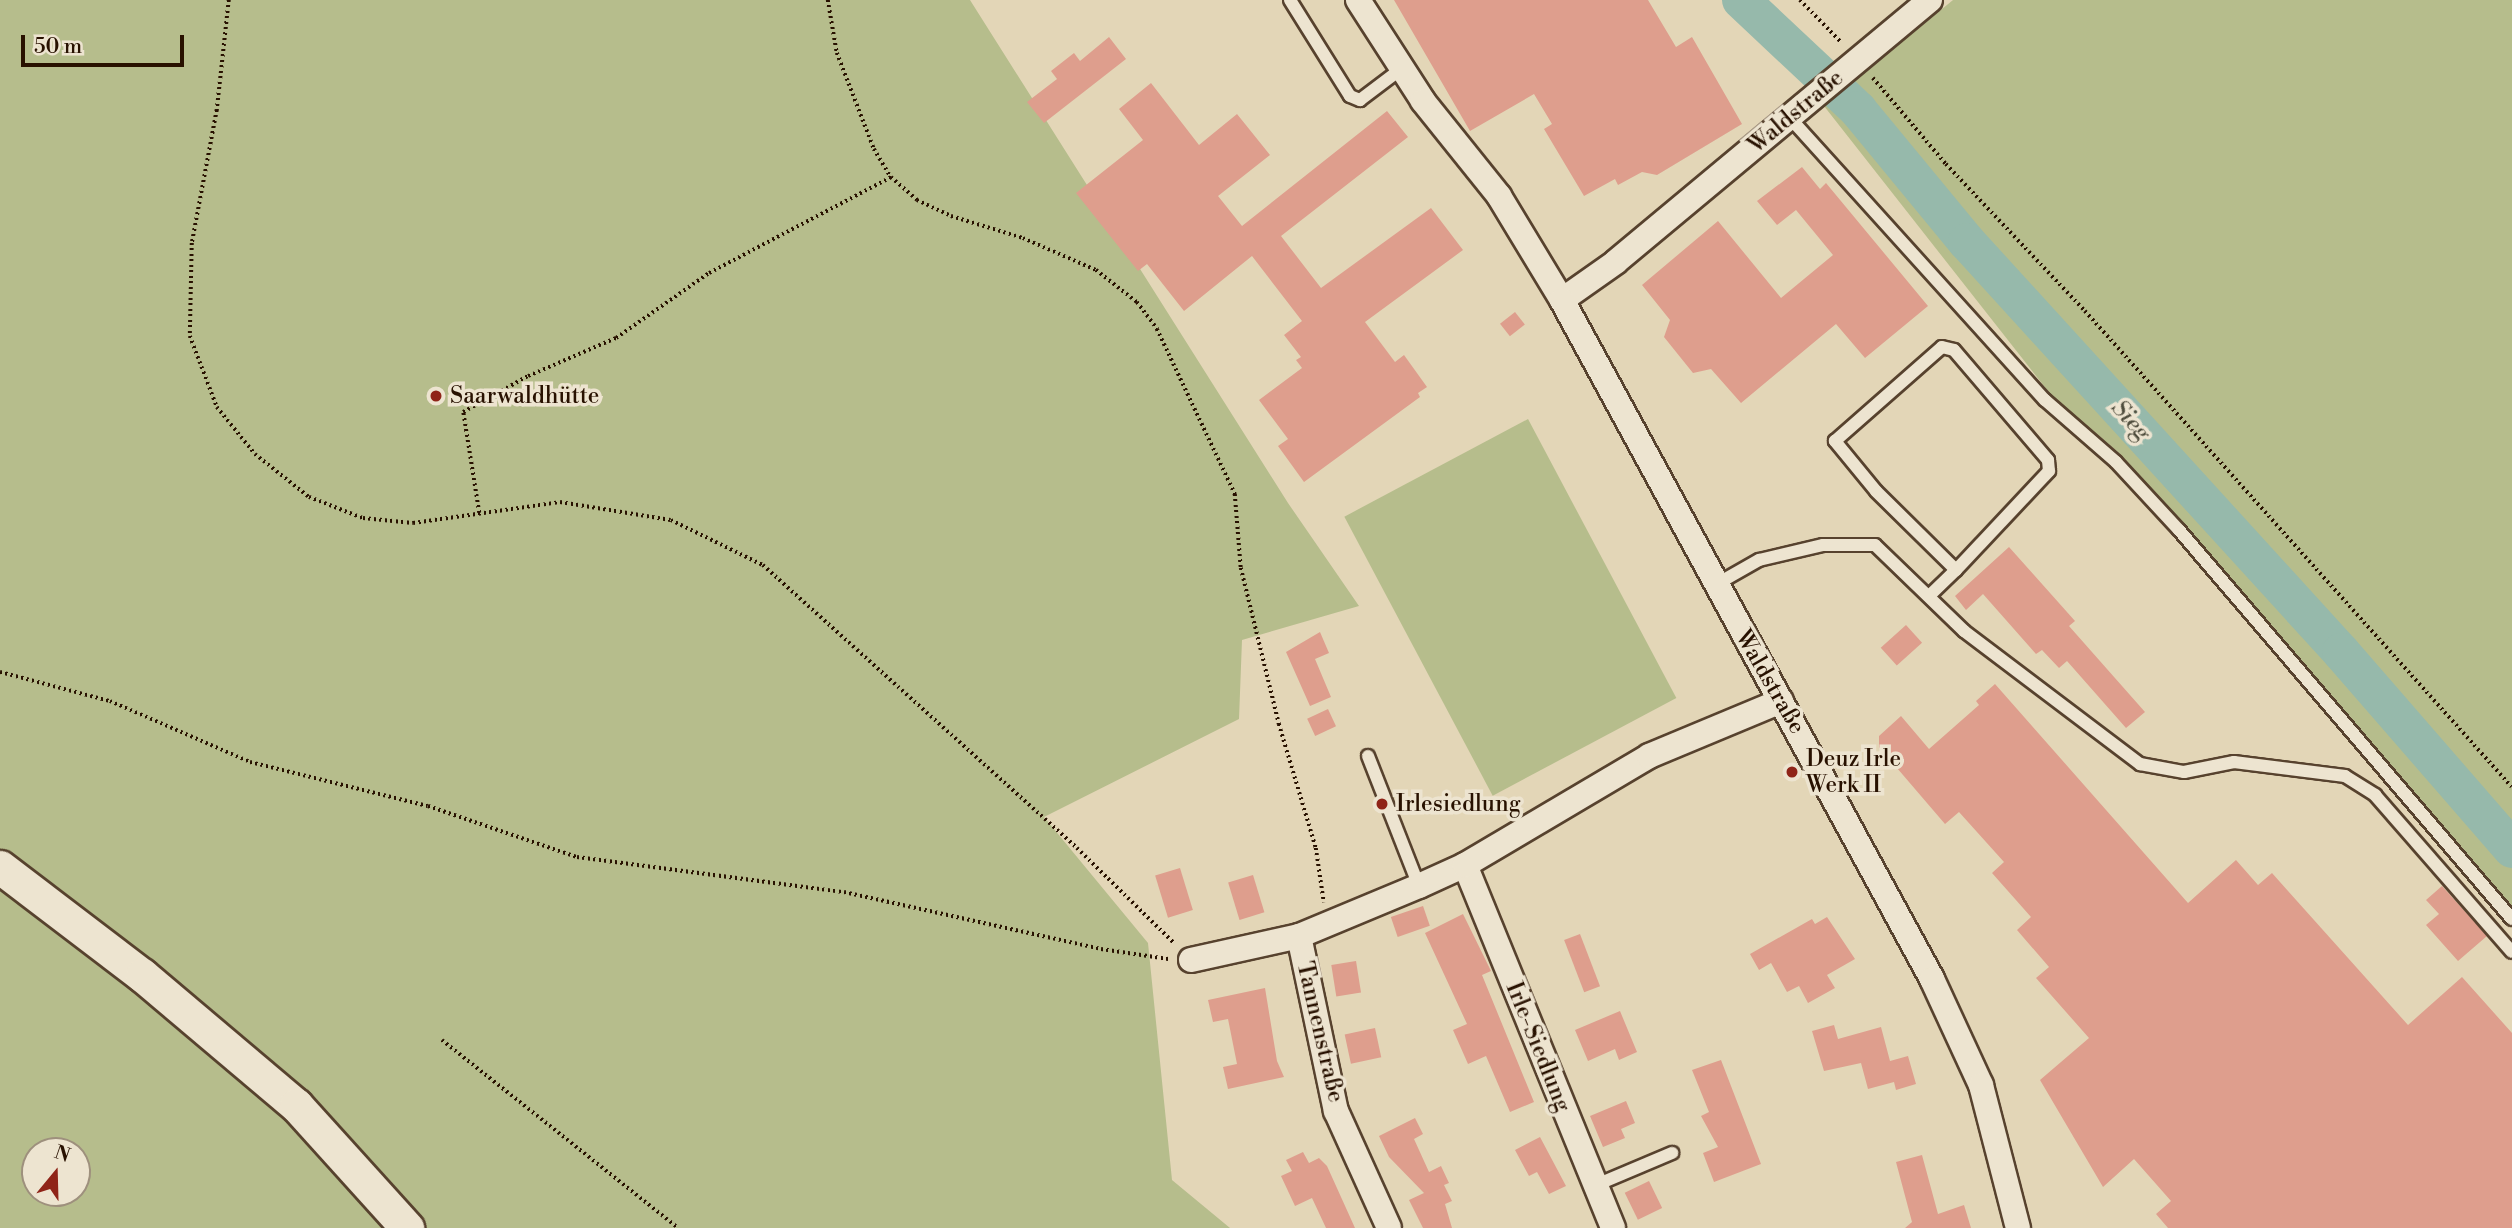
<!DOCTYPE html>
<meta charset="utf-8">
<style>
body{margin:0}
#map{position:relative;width:2512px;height:1228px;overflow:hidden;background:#e3d6b7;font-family:"Libre Bodoni",serif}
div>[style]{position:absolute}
.green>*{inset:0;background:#b6bd8c;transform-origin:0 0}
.river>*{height:38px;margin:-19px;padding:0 19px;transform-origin:19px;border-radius:19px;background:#96b9ab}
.building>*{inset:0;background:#de9e8d;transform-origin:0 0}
.path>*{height:3.5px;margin-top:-1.75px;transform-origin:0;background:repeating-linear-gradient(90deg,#281100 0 2px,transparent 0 5.5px)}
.roads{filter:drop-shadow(2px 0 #57422e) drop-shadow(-2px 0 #57422e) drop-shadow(0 2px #57422e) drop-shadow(0 -2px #57422e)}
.service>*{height:12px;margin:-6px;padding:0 6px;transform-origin:6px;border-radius:6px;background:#ede4d0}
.minor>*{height:24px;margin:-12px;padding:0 12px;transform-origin:12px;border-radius:12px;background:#ede4d0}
.secondary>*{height:33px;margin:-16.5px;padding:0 16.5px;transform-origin:16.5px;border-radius:16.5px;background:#ede4d0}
.dots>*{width:19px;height:19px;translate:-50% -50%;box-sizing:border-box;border:4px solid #ede4d0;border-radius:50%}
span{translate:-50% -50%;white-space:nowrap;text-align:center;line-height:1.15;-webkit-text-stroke:7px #ede4d0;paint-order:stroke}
.street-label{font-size:23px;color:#281100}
.poi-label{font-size:23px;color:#281100}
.left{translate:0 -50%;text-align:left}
.water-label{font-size:24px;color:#4e4c3c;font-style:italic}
.north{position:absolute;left:21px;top:1137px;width:70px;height:70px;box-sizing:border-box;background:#ede4d0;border:2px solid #9e907d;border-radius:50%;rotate:19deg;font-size:19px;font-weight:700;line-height:28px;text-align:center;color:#281100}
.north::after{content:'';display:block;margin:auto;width:24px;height:32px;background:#8f2418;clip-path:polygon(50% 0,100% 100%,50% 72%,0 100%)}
.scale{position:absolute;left:21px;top:35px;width:163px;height:32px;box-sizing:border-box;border:4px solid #281100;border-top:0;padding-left:9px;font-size:21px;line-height:24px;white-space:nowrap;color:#281100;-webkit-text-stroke:5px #ede4d0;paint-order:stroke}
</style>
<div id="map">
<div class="green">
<i style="clip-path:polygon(evenodd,0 0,970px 0,1288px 503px,1359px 606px,1242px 640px,1239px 719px,1044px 817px,1148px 943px,1172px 1180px,1230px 1228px,0 1228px,0 0,35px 1151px,77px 1151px,77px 1193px,35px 1193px,35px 1151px)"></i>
<i style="clip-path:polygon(1953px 0,2512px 0,2512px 907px,2120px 454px,2051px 395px,1824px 106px)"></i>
<i style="left:1528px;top:419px;width:316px;height:208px;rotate:62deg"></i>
</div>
<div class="river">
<i style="left:1741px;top:0;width:161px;rotate:43.2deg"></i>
<i style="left:1858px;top:110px;width:171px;rotate:50.5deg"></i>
<i style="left:1967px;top:242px;width:555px;rotate:47.63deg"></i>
<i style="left:2341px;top:652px;width:261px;rotate:49deg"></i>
</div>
<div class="building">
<i style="clip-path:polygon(1394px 0,1648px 0,1676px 47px,1692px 37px,1742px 124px,1657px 175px,1642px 172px,1618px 185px,1615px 179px,1584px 196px,1544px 129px,1552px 124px,1534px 94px,1470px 131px)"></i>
<i style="clip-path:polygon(1109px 37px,1126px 59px,1044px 123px,1027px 102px,1057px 79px,1051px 71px,1074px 53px,1080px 61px)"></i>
<i style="clip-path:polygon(1151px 83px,1199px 145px,1237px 114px,1270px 155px,1218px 196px,1242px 226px,1387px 111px,1408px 137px,1281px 236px,1321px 288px,1431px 208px,1463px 250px,1365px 322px,1395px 362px,1404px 355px,1427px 387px,1418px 393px,1420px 397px,1304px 482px,1278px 446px,1288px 439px,1259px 400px,1302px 368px,1296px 360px,1301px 357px,1284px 335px,1302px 321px,1252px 256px,1184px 311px,1147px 264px,1138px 271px,1076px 193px,1143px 140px,1119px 109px)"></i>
<i style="clip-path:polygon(1802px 167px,1820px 189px,1826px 183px,1928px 306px,1865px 358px,1836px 324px,1741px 403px,1711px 369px,1693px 373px,1664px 337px,1670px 320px,1642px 285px,1718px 221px,1781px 298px,1833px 255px,1796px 210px,1777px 225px,1757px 201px)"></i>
<i style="left:1515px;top:312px;width:16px;height:19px;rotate:52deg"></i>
<i style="clip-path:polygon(2009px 547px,2075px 621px,2069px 626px,2145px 712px,2126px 728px,2067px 661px,2059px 668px,2042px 650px,2036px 654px,1983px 594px,1966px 610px,1955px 596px)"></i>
<i style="left:1906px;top:625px;width:24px;height:34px;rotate:48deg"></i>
<i style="clip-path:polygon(1320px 632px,1329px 653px,1315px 659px,1331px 697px,1310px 706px,1286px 652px)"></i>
<i style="clip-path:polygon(1995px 684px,2188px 903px,2236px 860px,2258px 885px,2272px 873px,2408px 1025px,2462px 977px,2512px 1033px,2512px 1228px,2168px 1228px,2156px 1214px,2171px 1201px,2134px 1159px,2103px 1187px,2040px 1080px,2089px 1038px,2036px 978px,2049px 967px,2017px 930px,2031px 917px,1992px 873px,2004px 862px,1959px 812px,1945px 824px,1879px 747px,1879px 736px,1901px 716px,1929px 749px,1979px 705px,1976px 701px)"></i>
<i style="left:1328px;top:709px;width:19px;height:23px;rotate:65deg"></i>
<i style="left:1180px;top:868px;width:44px;height:26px;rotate:73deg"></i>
<i style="left:1253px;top:875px;width:39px;height:26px;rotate:73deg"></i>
<i style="clip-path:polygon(2442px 886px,2487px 936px,2458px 961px,2426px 925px,2439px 914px,2426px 900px)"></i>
<i style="left:1423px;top:906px;width:21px;height:34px;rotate:71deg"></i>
<i style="clip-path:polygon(1463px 914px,1491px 971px,1482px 975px,1534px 1102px,1510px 1112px,1486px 1056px,1468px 1064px,1453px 1030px,1467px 1024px,1425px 933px)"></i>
<i style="clip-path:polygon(1827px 917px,1855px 959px,1827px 975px,1835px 988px,1808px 1003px,1799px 986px,1787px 992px,1771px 963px,1759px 970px,1750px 954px,1812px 919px,1815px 924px)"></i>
<i style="left:1580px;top:934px;width:56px;height:17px;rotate:69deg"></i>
<i style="left:1356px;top:961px;width:32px;height:25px;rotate:81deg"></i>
<i style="clip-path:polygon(1265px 988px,1277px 1061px,1284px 1077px,1228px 1089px,1223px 1067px,1237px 1064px,1228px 1019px,1213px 1022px,1208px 1000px)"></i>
<i style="clip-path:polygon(1620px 1011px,1637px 1052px,1619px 1060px,1615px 1049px,1588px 1061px,1575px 1030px)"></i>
<i style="clip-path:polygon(1834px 1025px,1838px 1039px,1881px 1027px,1890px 1061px,1908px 1056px,1916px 1084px,1896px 1090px,1894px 1082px,1868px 1089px,1861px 1063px,1824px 1071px,1812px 1031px)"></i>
<i style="left:1375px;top:1028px;width:30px;height:31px;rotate:78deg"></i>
<i style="clip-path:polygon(1721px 1060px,1761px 1164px,1714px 1182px,1703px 1153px,1718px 1147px,1701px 1116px,1709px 1112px,1692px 1070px)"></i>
<i style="clip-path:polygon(1626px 1101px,1635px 1123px,1621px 1129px,1625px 1138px,1603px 1147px,1590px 1116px)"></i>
<i style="clip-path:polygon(1415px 1118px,1423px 1134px,1414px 1139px,1429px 1172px,1441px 1166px,1449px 1183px,1444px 1185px,1452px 1201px,1445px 1204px,1452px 1228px,1423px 1228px,1409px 1200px,1424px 1193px,1389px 1157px,1379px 1136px)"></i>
<i style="clip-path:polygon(1540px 1137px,1566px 1186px,1549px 1194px,1537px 1172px,1529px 1176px,1515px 1150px)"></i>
<i style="clip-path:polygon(1303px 1152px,1309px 1163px,1319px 1158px,1327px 1166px,1355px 1228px,1326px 1228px,1312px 1198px,1295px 1206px,1281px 1176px,1292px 1171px,1286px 1160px)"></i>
<i style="clip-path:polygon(1922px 1155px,1938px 1214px,1964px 1205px,1971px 1228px,1905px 1228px,1912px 1222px,1896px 1162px)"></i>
<i style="left:1649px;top:1181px;width:30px;height:27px;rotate:64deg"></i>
</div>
<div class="path">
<i style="left:229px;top:0;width:111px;rotate:96.2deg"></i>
<i style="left:217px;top:110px;width:135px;rotate:100.6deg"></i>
<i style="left:192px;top:243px;width:93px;rotate:91.2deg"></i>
<i style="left:190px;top:336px;width:76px;rotate:69.2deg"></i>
<i style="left:217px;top:407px;width:60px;rotate:51deg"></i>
<i style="left:255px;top:454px;width:69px;rotate:38.5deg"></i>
<i style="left:309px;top:497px;width:58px;rotate:21.3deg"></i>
<i style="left:363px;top:518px;width:50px;rotate:5.7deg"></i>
<i style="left:413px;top:523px;width:148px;rotate:-8.1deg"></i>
<i style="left:560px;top:502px;width:112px;rotate:9.2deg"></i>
<i style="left:671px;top:520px;width:102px;rotate:26.1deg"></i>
<i style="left:763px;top:565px;width:423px;rotate:42deg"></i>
<i style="left:1077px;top:848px;width:137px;rotate:44.4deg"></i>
<i style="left:828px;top:0;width:54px;rotate:80.4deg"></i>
<i style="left:837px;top:53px;width:103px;rotate:68.9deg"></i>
<i style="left:874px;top:149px;width:33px;rotate:59deg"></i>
<i style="left:891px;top:177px;width:35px;rotate:41deg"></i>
<i style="left:917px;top:200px;width:38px;rotate:25deg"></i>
<i style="left:951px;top:216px;width:75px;rotate:17deg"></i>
<i style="left:1023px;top:238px;width:80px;rotate:23.7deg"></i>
<i style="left:1096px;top:270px;width:52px;rotate:38deg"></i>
<i style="left:1137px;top:302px;width:34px;rotate:53deg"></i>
<i style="left:1157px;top:329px;width:183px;rotate:64.7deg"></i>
<i style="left:1235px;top:494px;width:74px;rotate:85.4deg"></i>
<i style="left:1241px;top:568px;width:161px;rotate:76.3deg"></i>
<i style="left:1279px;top:724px;width:129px;rotate:73.4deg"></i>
<i style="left:1316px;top:848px;width:55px;rotate:81.6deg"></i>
<i style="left:1800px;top:0;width:60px;rotate:45.7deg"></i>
<i style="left:1873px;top:78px;width:113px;rotate:49.7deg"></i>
<i style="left:1946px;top:164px;width:202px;rotate:46.6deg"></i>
<i style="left:2085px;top:311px;width:639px;rotate:48.11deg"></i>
<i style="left:479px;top:513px;width:102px;rotate:-99deg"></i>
<i style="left:463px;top:412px;width:74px;rotate:-29deg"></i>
<i style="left:528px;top:376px;width:96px;rotate:-23.4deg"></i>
<i style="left:616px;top:338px;width:113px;rotate:-35deg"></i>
<i style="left:709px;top:273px;width:206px;rotate:-27.8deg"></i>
<i style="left:0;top:672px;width:114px;rotate:14.8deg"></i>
<i style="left:110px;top:701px;width:153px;rotate:23.5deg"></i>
<i style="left:250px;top:762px;width:183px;rotate:13.9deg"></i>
<i style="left:428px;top:806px;width:157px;rotate:18.9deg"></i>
<i style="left:577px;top:857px;width:269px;rotate:7.5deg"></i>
<i style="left:844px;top:892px;width:263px;rotate:12.5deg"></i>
<i style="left:1101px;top:949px;width:68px;rotate:8.5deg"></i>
<i style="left:442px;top:1040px;width:302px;rotate:38.5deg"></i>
</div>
<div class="roads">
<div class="service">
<i style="left:1290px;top:0;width:113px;rotate:58deg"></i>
<i style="left:1350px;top:96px;width:11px;rotate:22deg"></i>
<i style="left:1360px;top:100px;width:51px;rotate:-37.1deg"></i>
<i style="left:1790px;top:118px;width:380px;rotate:47.9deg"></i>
<i style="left:2045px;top:400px;width:94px;rotate:41.1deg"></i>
<i style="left:2116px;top:462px;width:93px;rotate:47.2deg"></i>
<i style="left:2179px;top:530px;width:512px;rotate:49.44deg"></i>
<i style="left:1715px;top:585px;width:51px;rotate:-29.6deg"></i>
<i style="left:1759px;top:560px;width:66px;rotate:-13.2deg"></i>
<i style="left:1823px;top:545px;width:52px"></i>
<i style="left:1875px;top:545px;width:124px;rotate:44deg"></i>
<i style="left:1964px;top:631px;width:221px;rotate:37.1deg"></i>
<i style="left:2140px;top:764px;width:45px;rotate:10.3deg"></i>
<i style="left:2184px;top:772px;width:51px;rotate:-11.3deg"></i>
<i style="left:2234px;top:762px;width:112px;rotate:7.2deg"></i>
<i style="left:2345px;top:776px;width:36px;rotate:32deg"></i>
<i style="left:2375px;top:795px;width:208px;rotate:48.9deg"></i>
<i style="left:1929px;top:596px;width:37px;rotate:-44deg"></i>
<i style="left:1956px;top:570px;width:112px;rotate:-135.4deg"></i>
<i style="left:1876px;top:491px;width:65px;rotate:-129.4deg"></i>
<i style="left:1835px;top:441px;width:142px;rotate:-41.3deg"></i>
<i style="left:1942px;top:347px;width:12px;rotate:14deg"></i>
<i style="left:1954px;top:350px;width:145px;rotate:49.5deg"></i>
<i style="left:2048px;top:460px;width:11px;rotate:85deg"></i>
<i style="left:2049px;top:471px;width:136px;rotate:133.2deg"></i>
<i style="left:1368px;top:756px;width:140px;rotate:68.6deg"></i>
<i style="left:1594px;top:1186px;width:85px;rotate:-22.9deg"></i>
</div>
<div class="minor">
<i style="left:1358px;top:0;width:120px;rotate:57.2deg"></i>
<i style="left:1423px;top:101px;width:122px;rotate:51.3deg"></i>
<i style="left:1499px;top:196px;width:122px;rotate:58.8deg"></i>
<i style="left:1930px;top:0;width:409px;rotate:140.2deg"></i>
<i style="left:1616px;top:262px;width:66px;rotate:144.9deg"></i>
<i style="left:1562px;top:300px;width:773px;rotate:61.41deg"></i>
<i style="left:1932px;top:979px;width:117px;rotate:65.2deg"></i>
<i style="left:1981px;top:1085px;width:148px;rotate:75.5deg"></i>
<i style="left:1465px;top:865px;width:392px;rotate:67.8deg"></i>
<i style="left:1299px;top:936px;width:179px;rotate:78.1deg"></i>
<i style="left:1336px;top:1111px;width:128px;rotate:65.6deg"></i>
<i style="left:1191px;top:960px;width:111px;rotate:-12.5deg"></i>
<i style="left:1299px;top:936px;width:130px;rotate:-22.6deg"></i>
<i style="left:1419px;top:886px;width:51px;rotate:-24.5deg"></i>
<i style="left:1465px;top:865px;width:214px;rotate:-30.6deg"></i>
<i style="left:1649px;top:756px;width:143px;rotate:-22.6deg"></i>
</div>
<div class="secondary">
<i style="left:0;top:867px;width:178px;rotate:37.3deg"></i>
<i style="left:142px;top:975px;width:202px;rotate:40.2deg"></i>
<i style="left:296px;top:1105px;width:166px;rotate:47.9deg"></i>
</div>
</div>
<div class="dots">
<i style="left:436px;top:396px;background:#8f2418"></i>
<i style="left:1792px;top:772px;background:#8f2418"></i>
<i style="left:1382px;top:804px;background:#8f2418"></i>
</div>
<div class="street-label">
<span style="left:1796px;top:112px;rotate:-40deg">Waldstraße</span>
<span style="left:1770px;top:682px;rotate:60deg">Waldstraße</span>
<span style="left:1320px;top:1032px;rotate:77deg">Tannenstraße</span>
<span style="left:1538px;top:1047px;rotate:68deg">Irle-Siedlung</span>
</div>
<div class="poi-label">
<span class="left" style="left:450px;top:396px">Saarwaldhütte</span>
<span class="left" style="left:1806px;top:772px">Deuz Irle<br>Werk II</span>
<span class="left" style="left:1396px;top:804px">Irlesiedlung</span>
</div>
<div class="water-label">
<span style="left:2130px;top:421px;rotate:48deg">Sieg</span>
</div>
<div class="north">N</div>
<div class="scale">50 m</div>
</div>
